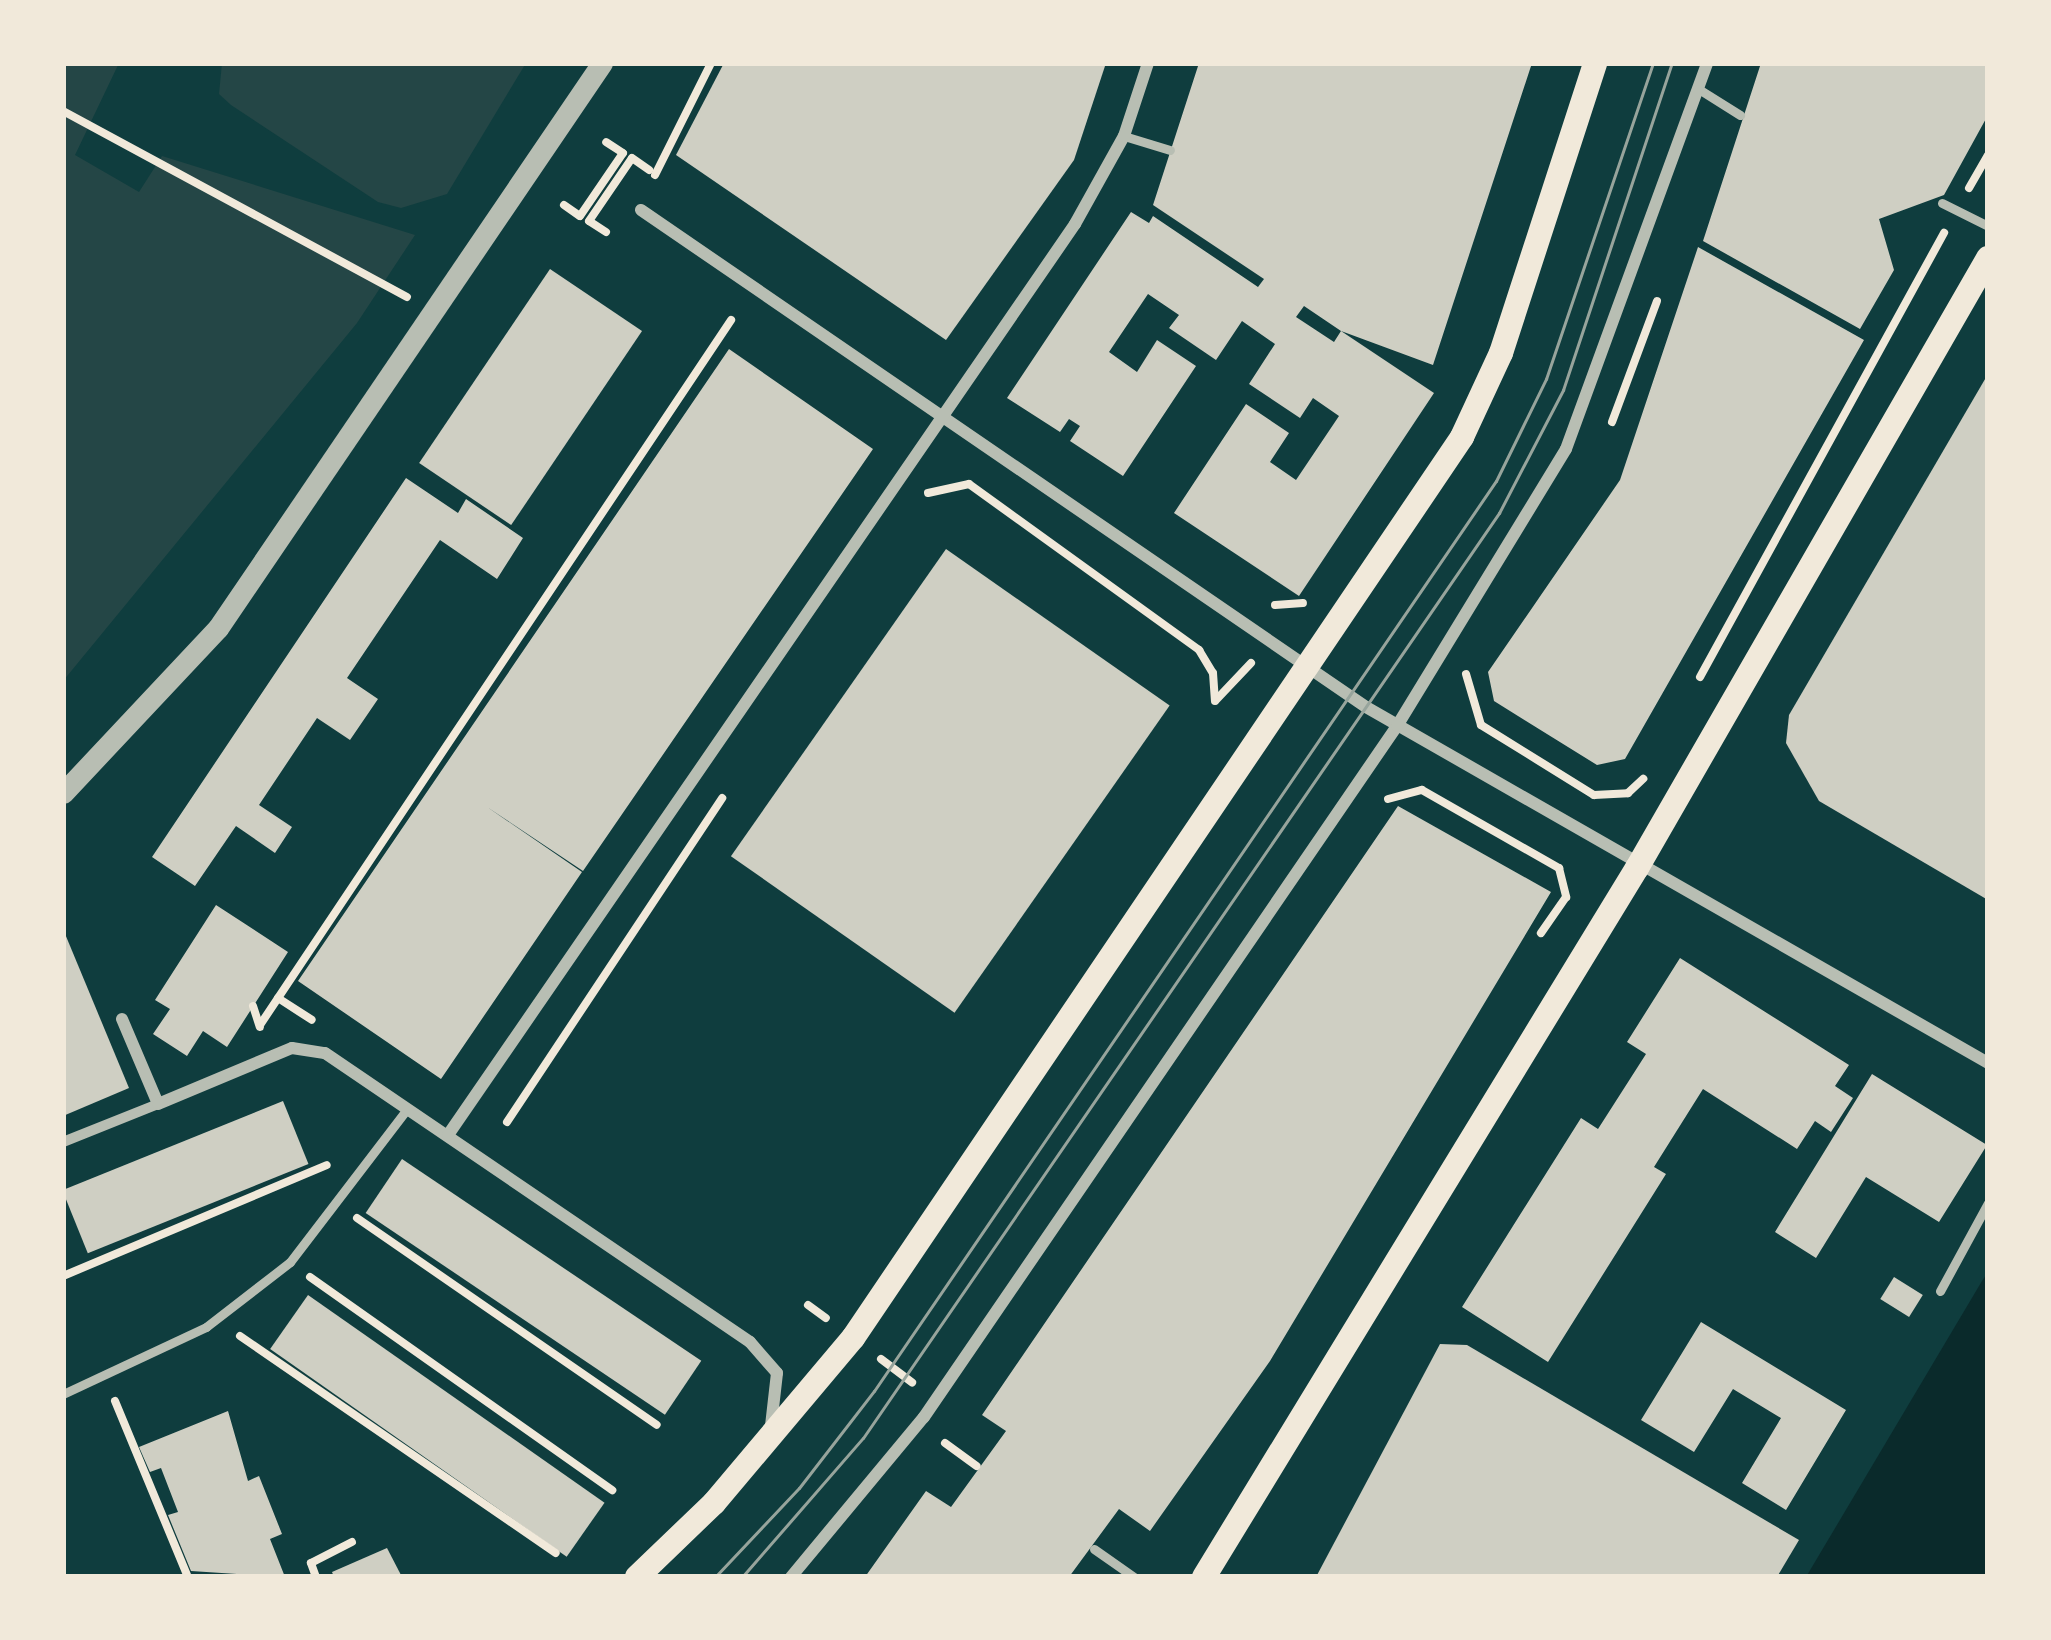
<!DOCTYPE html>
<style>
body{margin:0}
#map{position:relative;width:2051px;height:1640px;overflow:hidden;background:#0f3d3e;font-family:"Playfair Display",serif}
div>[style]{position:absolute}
.green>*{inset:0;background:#244646}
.water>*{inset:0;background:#0a2a2b}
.building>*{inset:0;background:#cfcfc3;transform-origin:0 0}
.path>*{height:8px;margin:-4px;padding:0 4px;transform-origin:4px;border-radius:4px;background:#f1e9da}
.service>*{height:9px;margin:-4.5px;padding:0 4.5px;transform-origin:4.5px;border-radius:4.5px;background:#b8beb3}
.pedestrian>*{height:10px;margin:-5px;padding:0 5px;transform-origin:5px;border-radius:5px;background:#b8beb3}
.minor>*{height:12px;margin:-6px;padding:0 6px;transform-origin:6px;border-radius:6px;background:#b8beb3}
.tertiary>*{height:21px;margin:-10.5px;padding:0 10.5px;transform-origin:10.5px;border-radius:10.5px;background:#b8beb3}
.secondary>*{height:24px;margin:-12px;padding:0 12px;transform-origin:12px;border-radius:12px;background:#f1e9da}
.tram>*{height:3px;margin:-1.5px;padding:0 1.5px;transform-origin:1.5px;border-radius:1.5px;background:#97a49c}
span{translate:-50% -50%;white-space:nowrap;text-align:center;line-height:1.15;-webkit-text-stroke:9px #f1e9da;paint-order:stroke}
.frame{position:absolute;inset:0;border:66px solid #f1e9da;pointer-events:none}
</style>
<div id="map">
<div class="green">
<i style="clip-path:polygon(63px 63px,119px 63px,75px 155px,139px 192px,162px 156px,415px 235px,357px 323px,63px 681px)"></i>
<i style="clip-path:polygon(222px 63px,526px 63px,447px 194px,401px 208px,378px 202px,231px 105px,219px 94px)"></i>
</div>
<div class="water">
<i style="clip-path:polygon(1988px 1272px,1988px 1577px,1806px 1577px,1982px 1281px)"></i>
</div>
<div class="building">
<i style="clip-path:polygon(724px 63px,1106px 63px,1074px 160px,946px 340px,676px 155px)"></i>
<i style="clip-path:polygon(1199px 63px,1532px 63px,1433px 365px,1341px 331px,1304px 306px,1296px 317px,1334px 342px,1341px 331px,1434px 393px,1299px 596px,1174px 513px,1246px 404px,1289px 433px,1270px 462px,1296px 480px,1339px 416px,1313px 398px,1300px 418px,1249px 384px,1275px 344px,1242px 321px,1216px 360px,1169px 328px,1179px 315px,1148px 294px,1109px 352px,1137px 372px,1157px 340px,1196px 366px,1123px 476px,1070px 441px,1080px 426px,1069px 419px,1060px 432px,1007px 398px,1131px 212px,1149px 223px,1153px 216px,1258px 287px,1264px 279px,1153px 205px)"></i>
<i style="clip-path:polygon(1761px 63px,1988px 63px,1988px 115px,1944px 195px,1879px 219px,1894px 270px,1860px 329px,1703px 241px)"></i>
<i style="clip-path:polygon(1698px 247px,1864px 340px,1625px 759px,1597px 765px,1494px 701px,1488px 672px,1620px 480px)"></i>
<i style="left:550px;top:269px;width:111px;height:234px;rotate:34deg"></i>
<i style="clip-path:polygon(729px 349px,873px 449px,583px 871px,487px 807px,582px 872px,441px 1079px,298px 981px)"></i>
<i style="clip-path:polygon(1988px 374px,1988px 900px,1819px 801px,1786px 743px,1789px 715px)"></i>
<i style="clip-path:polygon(406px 478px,458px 513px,466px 499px,523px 538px,497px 579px,440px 540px,347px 678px,378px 699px,350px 740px,317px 718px,259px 805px,292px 827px,275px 853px,236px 826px,195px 886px,152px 857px)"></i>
<i style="left:946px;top:549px;width:273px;height:375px;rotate:35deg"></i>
<i style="clip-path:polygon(1398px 806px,1551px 892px,1270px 1361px,1150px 1531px,1119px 1509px,1069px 1577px,865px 1577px,926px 1491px,951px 1507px,1006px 1431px,982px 1415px)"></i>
<i style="clip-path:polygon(216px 905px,288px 952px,227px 1047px,203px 1031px,187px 1056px,153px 1034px,170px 1009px,155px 1000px)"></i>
<i style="clip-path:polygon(63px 929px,129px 1088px,63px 1116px)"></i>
<i style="clip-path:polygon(1680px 958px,1849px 1065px,1835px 1086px,1853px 1098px,1831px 1132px,1815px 1121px,1797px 1149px,1703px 1089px,1654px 1167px,1666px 1174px,1548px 1362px,1462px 1307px,1581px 1118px,1598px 1129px,1646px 1054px,1627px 1042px)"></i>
<i style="clip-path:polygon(1872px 1074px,1987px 1145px,1939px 1222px,1866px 1177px,1816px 1258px,1775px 1232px)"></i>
<i style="left:283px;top:1101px;width:68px;height:238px;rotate:68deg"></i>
<i style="left:402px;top:1159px;width:361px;height:65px;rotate:34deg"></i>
<i style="left:1894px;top:1277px;width:34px;height:26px;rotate:32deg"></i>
<i style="left:308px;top:1295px;width:362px;height:66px;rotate:35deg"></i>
<i style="clip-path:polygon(1701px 1322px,1846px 1410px,1786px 1510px,1742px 1483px,1781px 1418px,1733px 1389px,1694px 1452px,1641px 1420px)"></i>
<i style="clip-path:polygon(1440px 1344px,1467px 1345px,1799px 1540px,1777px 1577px,1316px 1577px)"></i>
<i style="clip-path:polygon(228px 1411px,248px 1481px,259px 1476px,282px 1534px,270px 1539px,285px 1577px,191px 1571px,168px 1515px,178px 1512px,161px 1468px,150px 1472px,139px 1447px)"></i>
<i style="clip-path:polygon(387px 1548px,402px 1577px,334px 1577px,332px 1572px)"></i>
</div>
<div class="path">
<i style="left:63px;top:111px;width:391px;rotate:28.4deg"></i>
<i style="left:655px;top:175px;width:125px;rotate:-63.4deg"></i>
<i style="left:1969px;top:188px;width:38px;rotate:-60deg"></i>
<i style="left:564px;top:205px;width:19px;rotate:35deg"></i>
<i style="left:580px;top:216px;width:76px;rotate:-55.7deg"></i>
<i style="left:623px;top:153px;width:20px;rotate:-147deg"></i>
<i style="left:606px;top:232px;width:20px;rotate:-147deg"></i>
<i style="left:589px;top:221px;width:76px;rotate:-55.7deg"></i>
<i style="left:632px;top:158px;width:21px;rotate:35deg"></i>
<i style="left:1612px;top:422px;width:129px;rotate:-69.6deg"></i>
<i style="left:928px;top:493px;width:42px;rotate:-12.4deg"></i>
<i style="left:969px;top:484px;width:284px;rotate:35.8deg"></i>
<i style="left:1199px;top:650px;width:27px;rotate:59deg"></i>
<i style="left:1213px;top:673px;width:28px;rotate:86deg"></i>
<i style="left:1275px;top:605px;width:28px;rotate:-4deg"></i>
<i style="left:1466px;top:674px;width:53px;rotate:73.6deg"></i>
<i style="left:1481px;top:725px;width:133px;rotate:31.8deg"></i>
<i style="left:1594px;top:795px;width:34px;rotate:-3deg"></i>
<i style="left:1628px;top:793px;width:21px;rotate:-43deg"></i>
<i style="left:1700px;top:677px;width:507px;rotate:-61.21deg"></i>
<i style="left:1216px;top:700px;width:51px;rotate:-46.6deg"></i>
<i style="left:1388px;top:799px;width:35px;rotate:-15deg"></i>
<i style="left:1422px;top:790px;width:158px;rotate:29.7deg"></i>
<i style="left:1559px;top:868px;width:30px;rotate:76deg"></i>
<i style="left:1566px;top:897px;width:44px;rotate:124.8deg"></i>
<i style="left:278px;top:998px;width:40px;rotate:32.9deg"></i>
<i style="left:253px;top:1006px;width:22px;rotate:72deg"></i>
<i style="left:260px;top:1025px;width:848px;rotate:-56.25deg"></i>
<i style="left:507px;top:1122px;width:389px;rotate:-56.4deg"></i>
<i style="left:357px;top:1218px;width:364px;rotate:34.6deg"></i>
<i style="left:63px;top:1276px;width:286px;rotate:-22.8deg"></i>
<i style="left:310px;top:1277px;width:370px;rotate:35.2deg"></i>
<i style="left:808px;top:1305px;width:22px;rotate:36deg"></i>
<i style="left:240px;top:1336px;width:383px;rotate:34.5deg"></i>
<i style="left:881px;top:1359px;width:39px;rotate:37deg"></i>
<i style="left:115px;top:1401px;width:191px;rotate:67.5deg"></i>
<i style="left:945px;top:1443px;width:39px;rotate:36deg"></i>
<i style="left:316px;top:1577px;width:15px;rotate:-110deg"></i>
<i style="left:311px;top:1563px;width:46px;rotate:-27.1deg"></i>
</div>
<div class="service">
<i style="left:1697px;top:88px;width:51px;rotate:32.1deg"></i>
<i style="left:1124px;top:136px;width:48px;rotate:16.9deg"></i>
<i style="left:1942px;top:203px;width:51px;rotate:26.6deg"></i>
<i style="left:1940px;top:1291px;width:100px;rotate:-61.4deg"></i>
<i style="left:63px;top:1394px;width:158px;rotate:-25.1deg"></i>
<i style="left:206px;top:1327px;width:106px;rotate:-37.7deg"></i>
<i style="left:290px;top:1262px;width:193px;rotate:-52.6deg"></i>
<i style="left:1094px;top:1549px;width:49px;rotate:35deg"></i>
</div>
<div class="pedestrian">
<i style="left:63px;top:1142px;width:102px;rotate:-21.8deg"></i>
</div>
<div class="minor">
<i style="left:641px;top:210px;width:879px;rotate:34.43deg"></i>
<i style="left:1366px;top:707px;width:717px;rotate:29.78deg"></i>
<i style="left:122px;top:1019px;width:92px;rotate:67deg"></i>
<i style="left:158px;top:1104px;width:145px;rotate:-22.7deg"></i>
<i style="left:292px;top:1048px;width:33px;rotate:9deg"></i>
<i style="left:325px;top:1053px;width:514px;rotate:34.22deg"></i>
<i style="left:750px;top:1342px;width:41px;rotate:48.9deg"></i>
<i style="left:777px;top:1373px;width:53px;rotate:96.5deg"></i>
<i style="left:448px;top:1135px;width:1106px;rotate:-55.46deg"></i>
<i style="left:1075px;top:224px;width:101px;rotate:-60.9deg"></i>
<i style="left:1124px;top:136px;width:77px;rotate:-71.8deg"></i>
<i style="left:791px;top:1577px;width:208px;rotate:-50.3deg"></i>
<i style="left:924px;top:1417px;width:837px;rotate:-55.61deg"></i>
<i style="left:1397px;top:726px;width:324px;rotate:-58.6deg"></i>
<i style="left:1566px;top:449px;width:411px;rotate:-69.9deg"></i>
</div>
<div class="tertiary">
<i style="left:63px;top:793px;width:226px;rotate:-46.8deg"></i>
<i style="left:218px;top:628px;width:683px;rotate:-55.8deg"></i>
</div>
<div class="secondary">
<i style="left:637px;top:1577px;width:107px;rotate:-43.9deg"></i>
<i style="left:714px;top:1503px;width:216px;rotate:-49.9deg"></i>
<i style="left:853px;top:1338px;width:1088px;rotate:-55.94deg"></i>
<i style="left:1462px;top:437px;width:93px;rotate:-65.1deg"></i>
<i style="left:1501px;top:353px;width:305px;rotate:-72deg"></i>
<i style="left:1204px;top:1577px;width:831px;rotate:-58.59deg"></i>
<i style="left:1637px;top:868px;width:704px;rotate:-60.08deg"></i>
</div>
<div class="tram">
<i style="left:715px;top:1577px;width:122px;rotate:-46.7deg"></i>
<i style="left:799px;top:1488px;width:123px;rotate:-52.3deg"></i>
<i style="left:874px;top:1391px;width:1102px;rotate:-55.65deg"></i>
<i style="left:1496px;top:481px;width:114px;rotate:-63.9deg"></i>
<i style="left:1546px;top:379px;width:334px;rotate:-71.3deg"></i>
<i style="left:742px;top:1577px;width:184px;rotate:-49deg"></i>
<i style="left:863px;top:1438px;width:1123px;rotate:-55.49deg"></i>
<i style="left:1499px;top:513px;width:139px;rotate:-62.5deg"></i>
<i style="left:1563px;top:390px;width:345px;rotate:-71.6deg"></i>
</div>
<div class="frame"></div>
</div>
